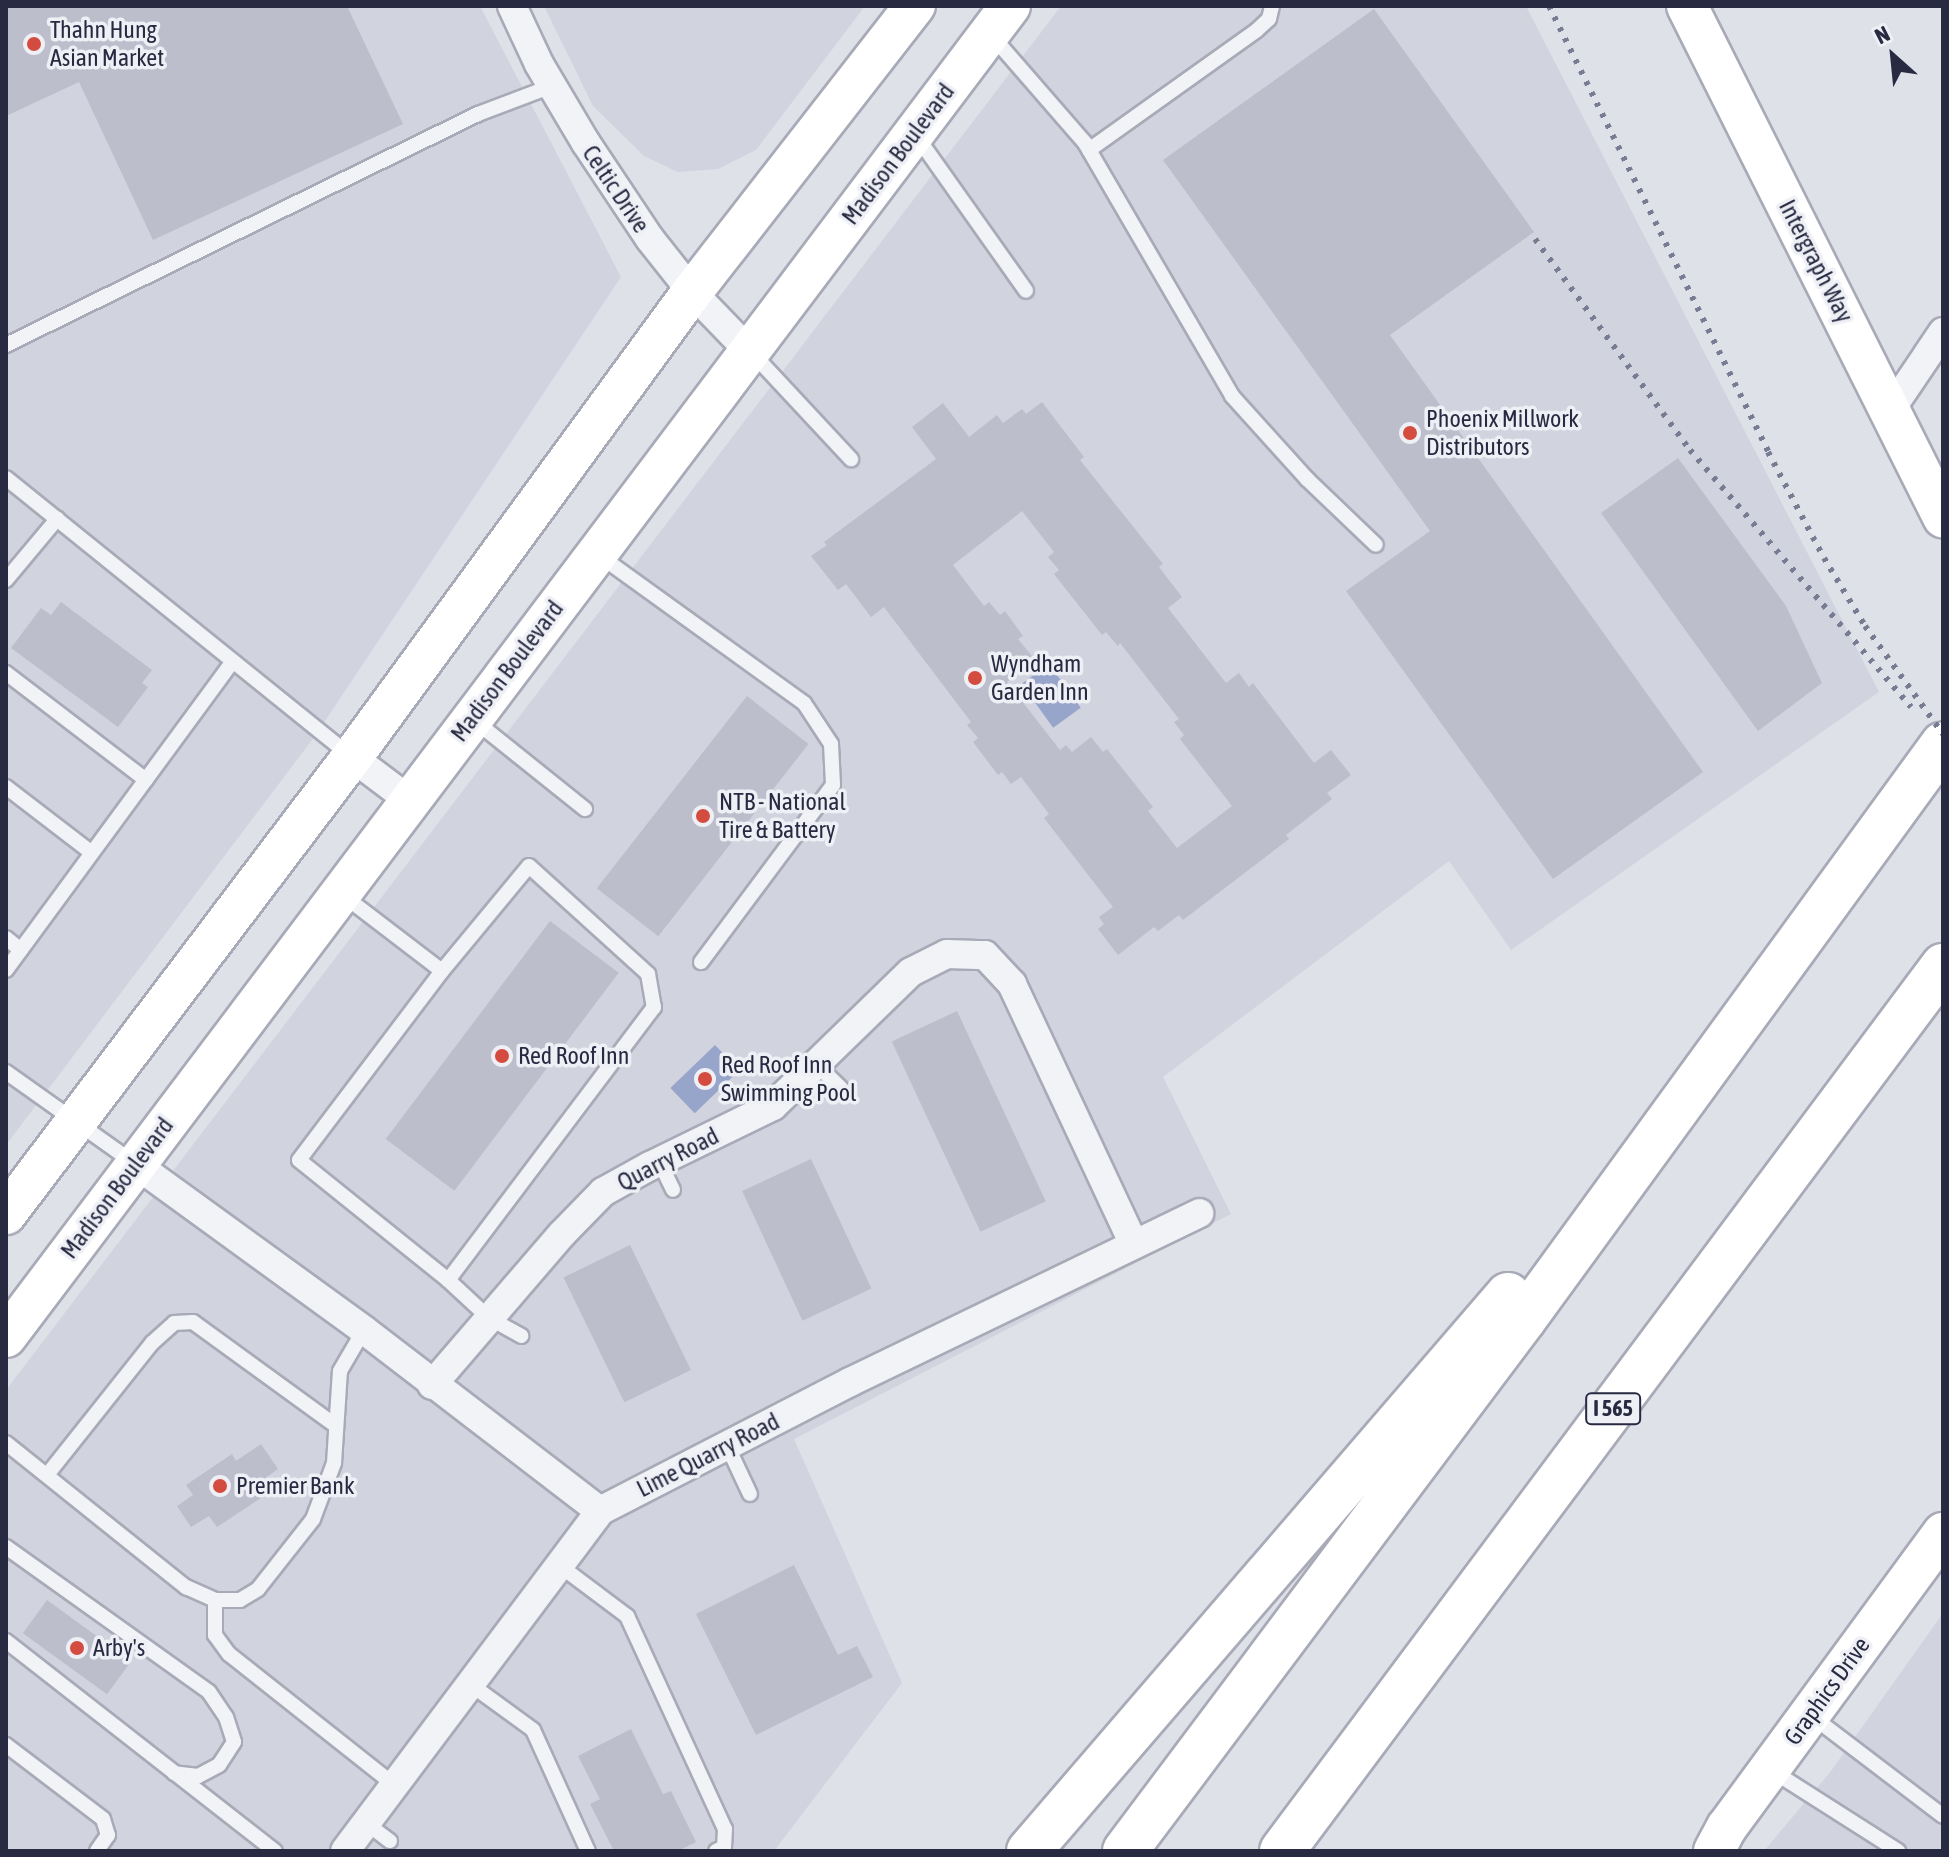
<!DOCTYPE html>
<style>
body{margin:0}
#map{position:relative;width:1949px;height:1857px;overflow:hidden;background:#dfe1e9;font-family:"Asap Condensed",sans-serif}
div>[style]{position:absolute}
.built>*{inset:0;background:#d1d3de}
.water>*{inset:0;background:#98a5cb;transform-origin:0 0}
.building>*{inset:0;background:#bcbecc;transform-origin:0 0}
.roads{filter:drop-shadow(2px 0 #a8aab7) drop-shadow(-2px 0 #a8aab7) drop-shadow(0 2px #a8aab7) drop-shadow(0 -2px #a8aab7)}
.lane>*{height:14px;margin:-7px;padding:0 7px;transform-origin:7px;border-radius:7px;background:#f2f3f7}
.street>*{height:28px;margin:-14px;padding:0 14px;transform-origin:14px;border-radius:14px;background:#f2f3f7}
.secondary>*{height:40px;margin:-20px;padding:0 20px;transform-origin:20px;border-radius:20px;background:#fff}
.highway>*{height:44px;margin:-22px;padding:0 22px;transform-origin:22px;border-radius:22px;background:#fff}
.rail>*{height:6px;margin-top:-3px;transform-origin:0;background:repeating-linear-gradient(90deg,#787c93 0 4px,transparent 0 12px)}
.dots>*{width:22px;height:22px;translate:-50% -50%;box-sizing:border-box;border:4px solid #eff0f6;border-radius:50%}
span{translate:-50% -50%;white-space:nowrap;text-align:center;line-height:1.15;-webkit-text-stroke:7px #eff0f6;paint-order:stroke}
.shield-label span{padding:2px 6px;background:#eff0f6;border:2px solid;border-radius:6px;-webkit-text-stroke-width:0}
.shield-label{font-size:22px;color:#272a41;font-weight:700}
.poi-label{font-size:24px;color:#272a41}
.left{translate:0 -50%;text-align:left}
.street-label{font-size:24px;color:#272a41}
.frame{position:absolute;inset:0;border:8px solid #272a41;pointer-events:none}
.north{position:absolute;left:1853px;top:16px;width:80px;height:80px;-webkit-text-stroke:6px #eff0f6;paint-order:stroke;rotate:333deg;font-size:22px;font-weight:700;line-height:32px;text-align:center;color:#272a41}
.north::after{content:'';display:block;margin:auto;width:28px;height:36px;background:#272a41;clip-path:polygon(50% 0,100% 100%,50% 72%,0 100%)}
</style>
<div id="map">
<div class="built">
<i style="clip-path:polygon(6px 6px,480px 6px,621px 277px,315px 736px,6px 1145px)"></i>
<i style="clip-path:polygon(544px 6px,865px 6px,756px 150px,718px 169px,678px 172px,644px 156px,593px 106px)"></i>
<i style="clip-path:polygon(1061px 6px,1526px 6px,1879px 692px,1511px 950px,1449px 861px,1163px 1077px,1231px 1214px,794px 1439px,902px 1683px,774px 1851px,6px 1851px,6px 1390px)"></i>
<i style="clip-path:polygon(1943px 1613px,1943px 1851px,1764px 1851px,1831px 1771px)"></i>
</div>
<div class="water">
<i style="left:1049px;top:664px;width:54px;height:34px;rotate:54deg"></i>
<i style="left:715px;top:1045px;width:35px;height:62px;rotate:46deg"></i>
</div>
<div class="building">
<i style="clip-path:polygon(6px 6px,347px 6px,403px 124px,153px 240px,79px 82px,6px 116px)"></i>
<i style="clip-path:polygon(1374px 9px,1534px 232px,1390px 335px,1703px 772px,1553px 879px,1346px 591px,1430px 531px,1163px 160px)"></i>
<i style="clip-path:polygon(evenodd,1042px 402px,1084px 457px,1080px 460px,1163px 564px,1159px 567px,1182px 597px,1168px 608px,1226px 683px,1239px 673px,1249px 687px,1253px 683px,1314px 763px,1331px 750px,1351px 775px,1327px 793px,1332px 799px,1286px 835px,1289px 839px,1183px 920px,1179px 915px,1158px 931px,1154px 927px,1118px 955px,1098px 929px,1104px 924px,1099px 917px,1113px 907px,1044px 818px,1049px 814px,1021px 777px,1011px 784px,1002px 772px,998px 775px,973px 742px,978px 738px,967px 725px,971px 722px,884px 607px,871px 617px,846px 584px,838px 590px,811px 556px,827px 545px,824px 542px,936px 459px,912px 427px,943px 403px,969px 437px,997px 415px,1003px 423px,1022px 409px,1026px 414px,1042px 402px,1022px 511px,1054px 552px,1048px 557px,1059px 570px,1054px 574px,1102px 635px,1106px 632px,1118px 646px,1120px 643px,1179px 719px,1174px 722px,1184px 735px,1180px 739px,1232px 806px,1177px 848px,1148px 811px,1153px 807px,1107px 749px,1103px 752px,1091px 737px,1072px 752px,1066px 745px,1060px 750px,1007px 682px,1035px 660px,1018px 639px,1023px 636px,1005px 611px,1000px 615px,989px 602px,984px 606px,953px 565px,1022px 511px)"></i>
<i style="clip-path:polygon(1678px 458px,1786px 606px,1822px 683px,1758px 731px,1601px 513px)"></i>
<i style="clip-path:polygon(61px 602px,152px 670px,142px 683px,148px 687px,118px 727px,11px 648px,41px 608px,51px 615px)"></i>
<i style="left:747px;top:696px;width:78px;height:244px;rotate:38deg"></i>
<i style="left:550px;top:921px;width:86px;height:273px;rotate:37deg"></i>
<i style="left:957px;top:1011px;width:210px;height:72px;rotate:65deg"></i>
<i style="left:811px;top:1159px;width:143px;height:76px;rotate:65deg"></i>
<i style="left:630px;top:1245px;width:139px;height:74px;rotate:64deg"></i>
<i style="clip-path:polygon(261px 1444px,278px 1469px,253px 1487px,261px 1498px,217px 1527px,209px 1516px,191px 1527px,177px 1506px,193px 1495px,186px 1485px,232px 1454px,236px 1461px)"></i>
<i style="clip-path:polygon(794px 1565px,838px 1655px,857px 1646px,873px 1677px,756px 1735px,696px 1614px)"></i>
<i style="left:47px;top:1600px;width:104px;height:41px;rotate:36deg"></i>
<i style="clip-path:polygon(631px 1729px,663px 1794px,671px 1791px,696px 1842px,678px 1851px,614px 1851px,590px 1804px,600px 1799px,578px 1756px)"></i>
</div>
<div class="roads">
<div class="lane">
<i style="left:992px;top:36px;width:142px;rotate:49deg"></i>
<i style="left:1085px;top:143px;width:293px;rotate:59.8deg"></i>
<i style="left:1232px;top:396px;width:112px;rotate:47.9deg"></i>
<i style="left:1307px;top:479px;width:95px;rotate:43.7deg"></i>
<i style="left:915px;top:134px;width:192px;rotate:54.7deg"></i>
<i style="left:1089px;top:150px;width:206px;rotate:-35.5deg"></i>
<i style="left:1257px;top:30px;width:16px;rotate:-43deg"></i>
<i style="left:1269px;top:19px;width:13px;rotate:-77deg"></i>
<i style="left:6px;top:345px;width:525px;rotate:-26.08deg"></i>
<i style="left:478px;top:114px;width:79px;rotate:-20.7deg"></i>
<i style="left:753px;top:354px;width:144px;rotate:47deg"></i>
<i style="left:6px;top:478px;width:444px;rotate:38.9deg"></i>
<i style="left:600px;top:556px;width:251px;rotate:35.8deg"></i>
<i style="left:804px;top:703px;width:49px;rotate:56.6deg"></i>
<i style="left:831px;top:744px;width:41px;rotate:87.2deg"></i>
<i style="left:833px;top:785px;width:221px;rotate:126.7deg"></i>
<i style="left:6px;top:580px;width:80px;rotate:-50.1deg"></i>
<i style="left:6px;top:673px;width:176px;rotate:37.4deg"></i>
<i style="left:475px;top:721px;width:141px;rotate:38.7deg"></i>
<i style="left:6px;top:787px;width:108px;rotate:37.5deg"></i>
<i style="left:344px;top:896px;width:123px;rotate:37.4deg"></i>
<i style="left:442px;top:971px;width:136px;rotate:-50.4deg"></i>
<i style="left:529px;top:866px;width:161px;rotate:42.2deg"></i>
<i style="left:648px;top:974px;width:34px;rotate:80deg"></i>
<i style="left:654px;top:1007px;width:342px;rotate:127deg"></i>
<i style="left:448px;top:1280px;width:191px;rotate:-141.2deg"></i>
<i style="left:299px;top:1160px;width:237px;rotate:-52.9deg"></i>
<i style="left:6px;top:938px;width:19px;rotate:39deg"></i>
<i style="left:6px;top:970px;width:383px;rotate:-53.7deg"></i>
<i style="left:818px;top:1066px;width:32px;rotate:44deg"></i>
<i style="left:6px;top:1072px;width:157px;rotate:35.4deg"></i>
<i style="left:659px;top:1161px;width:32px;rotate:64deg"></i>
<i style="left:448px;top:1280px;width:56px;rotate:42.8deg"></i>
<i style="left:489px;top:1318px;width:37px;rotate:29deg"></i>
<i style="left:6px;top:1443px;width:231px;rotate:38.7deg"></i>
<i style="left:186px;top:1587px;width:32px;rotate:24deg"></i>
<i style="left:215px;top:1600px;width:25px"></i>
<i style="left:240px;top:1600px;width:21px;rotate:-31deg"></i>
<i style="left:258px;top:1589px;width:89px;rotate:-51.8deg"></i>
<i style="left:313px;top:1519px;width:60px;rotate:-69.4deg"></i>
<i style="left:334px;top:1463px;width:92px;rotate:-86.3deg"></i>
<i style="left:340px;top:1371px;width:48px;rotate:-59.7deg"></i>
<i style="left:727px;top:1445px;width:54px;rotate:64.9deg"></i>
<i style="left:47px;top:1475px;width:169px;rotate:-51.5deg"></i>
<i style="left:152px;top:1343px;width:30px;rotate:-42deg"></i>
<i style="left:174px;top:1323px;width:19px;rotate:-3deg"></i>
<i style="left:193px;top:1322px;width:175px;rotate:36deg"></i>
<i style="left:6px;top:1547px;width:249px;rotate:35.5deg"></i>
<i style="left:209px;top:1692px;width:30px;rotate:56deg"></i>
<i style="left:226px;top:1717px;width:26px;rotate:72deg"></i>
<i style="left:234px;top:1742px;width:27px;rotate:123deg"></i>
<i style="left:219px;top:1765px;width:24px;rotate:152deg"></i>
<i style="left:198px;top:1776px;width:24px;rotate:-173deg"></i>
<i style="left:559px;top:1565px;width:85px;rotate:36.9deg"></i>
<i style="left:627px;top:1616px;width:234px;rotate:65.3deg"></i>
<i style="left:725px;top:1829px;width:18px;rotate:93deg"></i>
<i style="left:724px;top:1847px;width:9px;rotate:153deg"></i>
<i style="left:215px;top:1600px;width:35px;rotate:90deg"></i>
<i style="left:215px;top:1635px;width:24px;rotate:54deg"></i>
<i style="left:229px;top:1654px;width:211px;rotate:38.4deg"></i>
<i style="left:6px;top:1641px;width:341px;rotate:38deg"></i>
<i style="left:470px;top:1684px;width:78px;rotate:36.1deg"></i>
<i style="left:533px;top:1730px;width:133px;rotate:65.6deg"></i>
<i style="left:1813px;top:1717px;width:163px;rotate:37.3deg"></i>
<i style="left:6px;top:1745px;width:122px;rotate:37.3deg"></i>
<i style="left:103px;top:1819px;width:17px;rotate:73deg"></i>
<i style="left:108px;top:1835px;width:19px;rotate:125deg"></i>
<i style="left:1771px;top:1770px;width:151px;rotate:32.5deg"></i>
<i style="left:366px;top:1823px;width:30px;rotate:37deg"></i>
</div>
<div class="street">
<i style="left:512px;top:6px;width:64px;rotate:65deg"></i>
<i style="left:539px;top:64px;width:92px;rotate:59.3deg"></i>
<i style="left:586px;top:143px;width:115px;rotate:56.3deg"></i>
<i style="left:650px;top:239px;width:68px;rotate:51.6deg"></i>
<i style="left:692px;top:292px;width:82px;rotate:46deg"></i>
<i style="left:1891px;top:409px;width:93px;rotate:-56deg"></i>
<i style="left:352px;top:757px;width:71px;rotate:37deg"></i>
<i style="left:134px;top:1163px;width:284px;rotate:36deg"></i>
<i style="left:364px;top:1330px;width:297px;rotate:37.5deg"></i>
<i style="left:432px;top:1385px;width:199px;rotate:-49.3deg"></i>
<i style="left:562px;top:1234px;width:59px;rotate:-45.7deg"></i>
<i style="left:603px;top:1192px;width:54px;rotate:-29deg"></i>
<i style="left:650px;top:1166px;width:137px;rotate:-26deg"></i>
<i style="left:773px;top:1106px;width:192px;rotate:-44.2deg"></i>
<i style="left:911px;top:972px;width:40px;rotate:-26.6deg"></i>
<i style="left:947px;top:954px;width:38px;rotate:2deg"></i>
<i style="left:985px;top:955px;width:40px;rotate:47deg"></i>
<i style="left:1012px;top:984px;width:287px;rotate:64.9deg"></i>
<i style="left:345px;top:1851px;width:425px;rotate:-53.1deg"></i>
<i style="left:600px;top:1511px;width:281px;rotate:-27.3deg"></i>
<i style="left:850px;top:1382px;width:388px;rotate:-25.8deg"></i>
</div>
<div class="secondary">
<i style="left:1687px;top:6px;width:572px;rotate:63.39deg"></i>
<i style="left:6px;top:1214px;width:573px;rotate:-52.87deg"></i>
<i style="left:352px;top:757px;width:576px;rotate:-53.83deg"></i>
<i style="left:692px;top:292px;width:363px;rotate:-52.1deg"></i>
<i style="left:6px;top:1337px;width:1667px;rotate:-52.97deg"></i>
<i style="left:1714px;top:1851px;width:27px;rotate:-62deg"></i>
<i style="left:1727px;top:1827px;width:365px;rotate:-53.7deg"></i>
</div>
<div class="highway">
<i style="left:1029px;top:1851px;width:734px;rotate:-49.25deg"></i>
<i style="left:1125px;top:1851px;width:665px;rotate:-53.13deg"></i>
<i style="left:1524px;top:1319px;width:711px;rotate:-53.92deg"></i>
<i style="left:1282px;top:1851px;width:1105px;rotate:-53.24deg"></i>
</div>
</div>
<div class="rail">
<i style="left:1549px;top:6px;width:497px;rotate:63.8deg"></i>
<i style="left:1768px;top:452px;width:120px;rotate:62.2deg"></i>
<i style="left:1824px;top:558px;width:79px;rotate:58.9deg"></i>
<i style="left:1865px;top:626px;width:133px;rotate:54.2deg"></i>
<i style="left:1535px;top:239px;width:262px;rotate:53.7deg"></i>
<i style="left:1690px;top:450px;width:339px;rotate:49.3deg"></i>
</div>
<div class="dots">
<i style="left:34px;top:44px;background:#d34c3f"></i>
<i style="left:1410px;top:433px;background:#d34c3f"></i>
<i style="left:975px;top:678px;background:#d34c3f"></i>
<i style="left:703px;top:816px;background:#d34c3f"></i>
<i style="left:502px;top:1056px;background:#d34c3f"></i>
<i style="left:705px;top:1079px;background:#d34c3f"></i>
<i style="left:220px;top:1486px;background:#d34c3f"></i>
<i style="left:77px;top:1648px;background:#d34c3f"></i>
</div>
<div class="shield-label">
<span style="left:1613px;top:1409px">I 565</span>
</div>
<div class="poi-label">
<span class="left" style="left:50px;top:44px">Thahn Hung<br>Asian Market</span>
<span class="left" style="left:1426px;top:433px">Phoenix Millwork<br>Distributors</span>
<span class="left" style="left:991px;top:678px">Wyndham<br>Garden Inn</span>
<span class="left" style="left:719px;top:816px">NTB - National<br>Tire &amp; Battery</span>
<span class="left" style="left:518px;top:1056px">Red Roof Inn</span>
<span class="left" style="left:721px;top:1079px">Red Roof Inn<br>Swimming Pool</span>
<span class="left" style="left:236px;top:1486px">Premier Bank</span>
<span class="left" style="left:93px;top:1648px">Arby's</span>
</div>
<div class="street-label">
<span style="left:898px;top:154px;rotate:-53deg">Madison Boulevard</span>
<span style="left:616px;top:189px;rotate:56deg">Celtic Drive</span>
<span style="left:1816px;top:261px;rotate:63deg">Intergraph Way</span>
<span style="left:507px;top:671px;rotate:-53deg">Madison Boulevard</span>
<span style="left:668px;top:1159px;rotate:-27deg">Quarry Road</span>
<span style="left:117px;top:1188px;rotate:-53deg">Madison Boulevard</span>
<span style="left:708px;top:1455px;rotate:-27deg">Lime Quarry Road</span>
<span style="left:1827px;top:1691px;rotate:-54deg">Graphics Drive</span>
</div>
<div class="frame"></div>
<div class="north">N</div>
</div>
